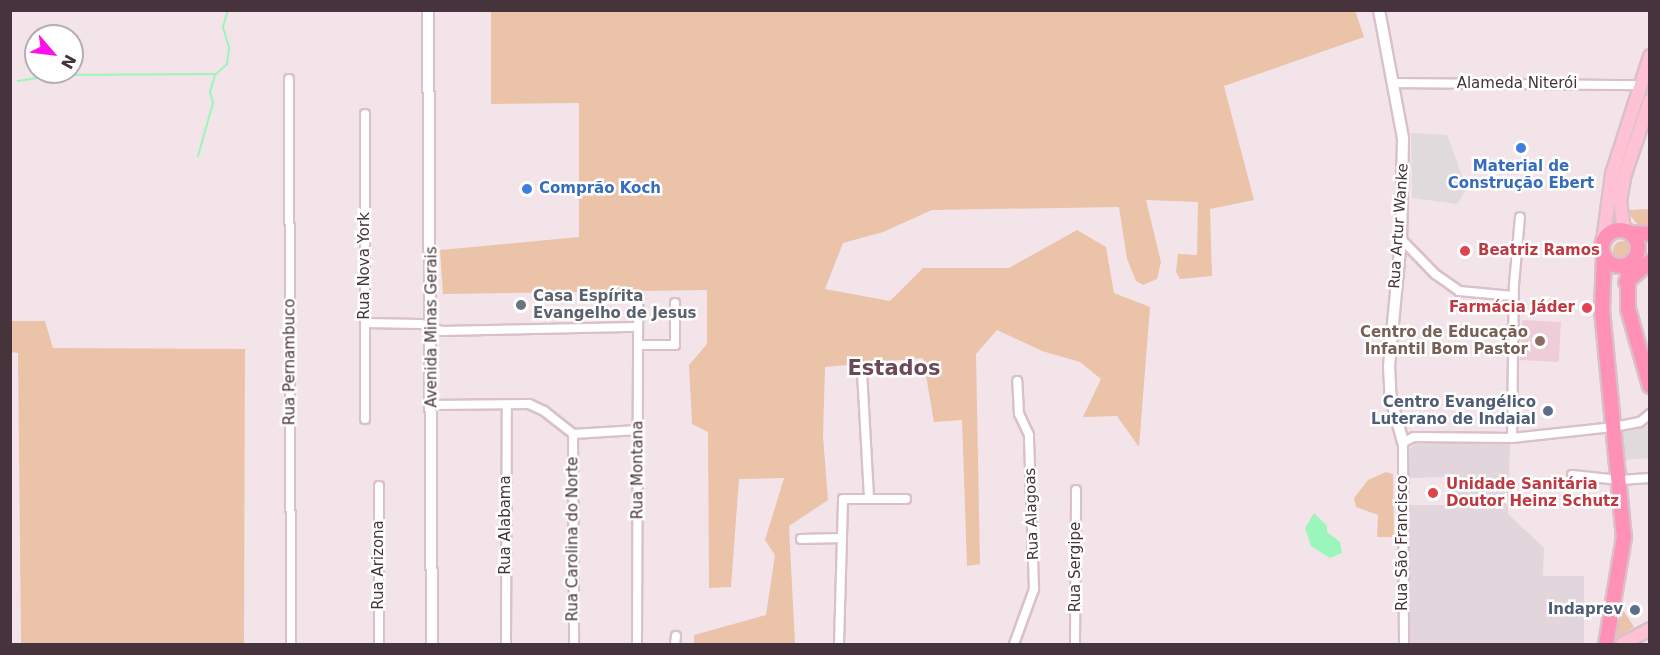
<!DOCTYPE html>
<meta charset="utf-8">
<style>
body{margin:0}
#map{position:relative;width:1660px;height:655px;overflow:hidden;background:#f3e4ea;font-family:"DejaVu Sans",sans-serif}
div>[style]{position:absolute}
.industrial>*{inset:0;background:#e2d6dc}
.education>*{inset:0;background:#eeccd8;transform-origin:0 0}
.green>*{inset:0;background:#ebc3a9}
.round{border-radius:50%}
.parking>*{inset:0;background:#e1dadd}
.water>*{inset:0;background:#9af6ba}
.stream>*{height:2px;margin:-1px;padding:0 1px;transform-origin:1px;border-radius:1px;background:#9af6ba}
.roads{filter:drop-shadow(2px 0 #dac0ca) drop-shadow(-2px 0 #dac0ca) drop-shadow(0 2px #dac0ca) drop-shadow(0 -2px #dac0ca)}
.minor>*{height:8px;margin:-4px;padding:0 4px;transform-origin:4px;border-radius:4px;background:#fff}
.tertiary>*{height:10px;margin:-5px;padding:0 5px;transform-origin:5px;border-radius:5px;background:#fff}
.secondary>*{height:12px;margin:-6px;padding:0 6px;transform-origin:6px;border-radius:6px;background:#ffc2d5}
.primary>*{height:14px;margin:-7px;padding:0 7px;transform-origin:7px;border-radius:7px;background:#ff91b7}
.primary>.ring{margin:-7px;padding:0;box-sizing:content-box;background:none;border:14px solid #ff91b7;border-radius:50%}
.dots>*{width:16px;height:16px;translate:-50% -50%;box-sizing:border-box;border:3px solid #fff;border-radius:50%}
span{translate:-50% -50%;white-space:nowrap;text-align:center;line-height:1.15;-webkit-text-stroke:5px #fff;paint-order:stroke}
.street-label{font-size:15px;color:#46333c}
.shop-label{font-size:15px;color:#366cbe;font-weight:700}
.left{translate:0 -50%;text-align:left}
.health-label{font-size:15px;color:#be3a42;font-weight:700}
.right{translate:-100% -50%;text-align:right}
.worship-label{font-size:15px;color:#5b616d;font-weight:700}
.education-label{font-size:15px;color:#785e54;font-weight:700}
.service-label{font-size:15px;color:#4e5e75;font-weight:700}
.district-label{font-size:21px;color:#6a4a59;font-weight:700}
.frame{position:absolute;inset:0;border:12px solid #46333c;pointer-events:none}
.north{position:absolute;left:24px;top:24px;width:60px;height:60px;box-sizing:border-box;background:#fff;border:2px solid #b5adb1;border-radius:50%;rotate:118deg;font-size:16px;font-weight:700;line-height:24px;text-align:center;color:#46333c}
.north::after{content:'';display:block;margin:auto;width:21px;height:27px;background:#ff0fea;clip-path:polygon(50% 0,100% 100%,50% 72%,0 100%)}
</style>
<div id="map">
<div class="industrial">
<i style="clip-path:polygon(1417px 443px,1510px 443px,1508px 514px,1544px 548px,1543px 576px,1584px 576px,1584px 644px,1410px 644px,1409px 505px,1453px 505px,1455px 477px,1409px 478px,1408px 450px)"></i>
</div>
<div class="education">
<i style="left:1522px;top:320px;width:39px;height:40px;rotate:3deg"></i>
</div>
<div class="green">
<i style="clip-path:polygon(1355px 10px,1364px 37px,1224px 86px,1254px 200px,1210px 209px,1212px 276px,1180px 279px,1176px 272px,1178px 254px,1197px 255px,1198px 202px,1146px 200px,1161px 262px,1157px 279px,1143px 285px,1136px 281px,1127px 259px,1119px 207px,932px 210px,883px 232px,843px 243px,825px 289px,890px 301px,923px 268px,1009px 268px,1077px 230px,1106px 247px,1114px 293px,1150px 307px,1139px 447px,1117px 416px,1083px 417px,1101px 379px,1080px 362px,1042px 351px,997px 330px,976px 354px,980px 564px,967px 566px,962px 420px,934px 422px,923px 358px,825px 367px,823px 436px,828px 500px,789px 526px,795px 644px,694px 644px,694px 635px,766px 615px,775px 555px,765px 540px,784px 478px,739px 479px,731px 587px,709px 588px,708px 432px,692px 424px,689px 365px,707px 344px,707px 290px,443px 294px,440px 250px,579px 237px,579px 103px,491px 104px,491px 11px)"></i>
<i style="clip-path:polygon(1649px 209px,1649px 226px,1638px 225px,1629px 214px,1629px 210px)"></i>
<i class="round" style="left:1613px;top:241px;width:18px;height:18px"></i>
<i style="clip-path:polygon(11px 321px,45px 321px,53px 348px,245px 349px,244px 644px,21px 644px,18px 353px,11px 352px)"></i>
<i style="clip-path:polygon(1386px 472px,1393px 474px,1394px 537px,1377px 537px,1378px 515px,1356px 507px,1354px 498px,1368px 480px)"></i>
<i style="clip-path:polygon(1617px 601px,1634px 627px,1609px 643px)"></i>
</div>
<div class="parking">
<i style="clip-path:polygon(1411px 133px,1447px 135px,1467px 189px,1457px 204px,1412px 198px)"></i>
<i style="clip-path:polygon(1649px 426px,1649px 458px,1625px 460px,1621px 429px)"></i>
</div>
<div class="water">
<i style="clip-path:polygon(1314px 513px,1327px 526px,1327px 532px,1340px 542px,1342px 553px,1330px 558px,1311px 546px,1305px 528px)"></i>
</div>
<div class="stream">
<i style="left:18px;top:81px;width:38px;rotate:-9deg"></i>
<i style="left:56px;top:75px;width:160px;rotate:-0.4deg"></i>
<i style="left:216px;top:74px;width:15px;rotate:-42deg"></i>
<i style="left:227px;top:64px;width:17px;rotate:-83deg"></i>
<i style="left:229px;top:47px;width:21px;rotate:-107deg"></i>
<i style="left:223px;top:27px;width:18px;rotate:-74deg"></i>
<i style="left:198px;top:156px;width:55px;rotate:-74.2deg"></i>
<i style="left:213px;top:103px;width:11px;rotate:-105deg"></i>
<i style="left:210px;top:92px;width:18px;rotate:-74deg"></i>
</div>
<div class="roads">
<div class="minor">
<i style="left:289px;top:79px;width:565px;rotate:89.8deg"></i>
<i style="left:1393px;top:83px;width:248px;rotate:0.5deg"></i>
<i style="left:1401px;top:239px;width:49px;rotate:45.8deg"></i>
<i style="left:1435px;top:274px;width:29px;rotate:35deg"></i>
<i style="left:1459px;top:291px;width:55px;rotate:5.2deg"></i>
<i style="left:365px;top:323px;width:56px;rotate:1deg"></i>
<i style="left:421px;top:324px;width:21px;rotate:19deg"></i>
<i style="left:441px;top:331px;width:197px;rotate:-1.2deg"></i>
<i style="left:638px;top:345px;width:37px"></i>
<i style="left:675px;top:345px;width:42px;rotate:-90deg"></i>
<i style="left:862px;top:372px;width:127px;rotate:86.8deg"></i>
<i style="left:432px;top:405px;width:97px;rotate:-0.6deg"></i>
<i style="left:529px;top:404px;width:17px;rotate:25deg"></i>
<i style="left:544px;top:411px;width:37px;rotate:38deg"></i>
<i style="left:573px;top:434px;width:65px;rotate:-3.5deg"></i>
<i style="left:365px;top:419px;width:305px;rotate:-90deg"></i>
<i style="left:573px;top:434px;width:210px;rotate:89.7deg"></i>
<i style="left:1512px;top:438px;width:153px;rotate:-89.3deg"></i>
<i style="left:1514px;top:285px;width:68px;rotate:-85deg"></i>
<i style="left:1572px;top:475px;width:48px;rotate:5.9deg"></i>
<i style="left:1620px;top:480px;width:30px;rotate:-4deg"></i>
<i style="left:801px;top:539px;width:41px;rotate:-1.4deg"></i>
<i style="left:379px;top:644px;width:158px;rotate:-90deg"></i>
<i style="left:506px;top:644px;width:239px;rotate:-89.8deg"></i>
<i style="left:637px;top:644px;width:348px;rotate:-89.8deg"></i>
<i style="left:675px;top:644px;width:8px;rotate:-83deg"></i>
<i style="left:839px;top:644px;width:145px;rotate:-88.4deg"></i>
<i style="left:843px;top:499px;width:63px"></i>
<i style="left:1014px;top:644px;width:59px;rotate:-70deg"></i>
<i style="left:1034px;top:589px;width:154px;rotate:-91.9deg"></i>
<i style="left:1029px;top:435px;width:23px;rotate:-115deg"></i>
<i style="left:1019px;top:414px;width:33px;rotate:-93deg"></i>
<i style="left:1075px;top:644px;width:154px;rotate:-89.6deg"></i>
<i style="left:1404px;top:644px;width:202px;rotate:-90.3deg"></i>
<i style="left:1403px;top:442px;width:12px;rotate:-24deg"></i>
<i style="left:1414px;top:437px;width:98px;rotate:0.6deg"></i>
<i style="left:1512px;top:438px;width:103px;rotate:-6.2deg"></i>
<i style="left:1614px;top:427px;width:26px;rotate:-11deg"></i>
<i style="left:1640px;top:422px;width:13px;rotate:-39deg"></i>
</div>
<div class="tertiary">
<i style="left:428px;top:10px;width:634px;rotate:89.64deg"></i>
<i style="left:1379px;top:10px;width:130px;rotate:79.4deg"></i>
<i style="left:1403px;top:138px;width:101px;rotate:91.1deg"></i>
<i style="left:1401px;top:239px;width:128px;rotate:95.4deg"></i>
<i style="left:1389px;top:366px;width:33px;rotate:87deg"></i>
<i style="left:1391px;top:399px;width:45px;rotate:74.4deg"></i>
</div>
<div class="secondary">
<i style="left:1624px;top:230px;width:29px;rotate:-98deg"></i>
<i style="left:1620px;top:201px;width:27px;rotate:-80deg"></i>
<i style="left:1625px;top:174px;width:78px;rotate:-71.3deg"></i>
<i style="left:1603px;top:241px;width:68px;rotate:-82.3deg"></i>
<i style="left:1612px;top:174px;width:124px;rotate:-72.1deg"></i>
<i style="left:1622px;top:644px;width:32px;rotate:-28deg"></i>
</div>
<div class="primary">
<i class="ring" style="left:1602px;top:230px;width:22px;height:22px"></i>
<i style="left:1631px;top:233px;width:19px;rotate:3deg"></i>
<i style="left:1604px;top:256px;width:54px;rotate:92.1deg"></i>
<i style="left:1602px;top:310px;width:228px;rotate:84.5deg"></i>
<i style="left:1624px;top:537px;width:109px;rotate:99.5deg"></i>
<i style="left:1628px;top:264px;width:45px;rotate:90deg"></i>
<i style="left:1628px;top:309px;width:80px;rotate:74.1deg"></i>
<i style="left:1626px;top:282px;width:31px;rotate:-40deg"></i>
</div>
</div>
<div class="dots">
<i style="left:1521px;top:148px;background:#3f7fe0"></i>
<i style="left:527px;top:189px;background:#3f7fe0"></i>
<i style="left:1465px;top:251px;background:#e0444e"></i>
<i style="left:521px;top:305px;background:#6b7280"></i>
<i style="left:1587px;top:308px;background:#e0444e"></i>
<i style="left:1540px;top:341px;background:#8d6e63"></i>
<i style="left:1548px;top:411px;background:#5c6f8a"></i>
<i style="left:1433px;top:493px;background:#e0444e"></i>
<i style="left:1635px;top:610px;background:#5c6f8a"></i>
</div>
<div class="street-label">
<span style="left:1517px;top:84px">Alameda Niterói</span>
<span style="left:1399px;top:226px;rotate:-86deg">Rua Artur Wanke</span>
<span style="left:365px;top:266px;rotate:-90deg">Rua Nova York</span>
<span style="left:432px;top:327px;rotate:-90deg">Avenida Minas Gerais</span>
<span style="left:290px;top:362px;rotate:-90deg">Rua Pernambuco</span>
<span style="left:638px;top:470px;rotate:-90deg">Rua Montana</span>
<span style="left:1032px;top:514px;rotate:-92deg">Rua Alagoas</span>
<span style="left:506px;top:525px;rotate:-90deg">Rua Alabama</span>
<span style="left:573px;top:539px;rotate:-90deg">Rua Carolina do Norte</span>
<span style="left:1403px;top:543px;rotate:-90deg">Rua São Francisco</span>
<span style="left:379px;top:565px;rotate:-90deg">Rua Arizona</span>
<span style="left:1076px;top:567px;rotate:-90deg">Rua Sergipe</span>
</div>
<div class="shop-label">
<span style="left:1521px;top:175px">Material de<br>Construção Ebert</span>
<span class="left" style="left:539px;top:189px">Comprão Koch</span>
</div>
<div class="health-label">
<span class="left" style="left:1478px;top:251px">Beatriz Ramos</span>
<span class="right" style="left:1575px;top:308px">Farmácia Jáder</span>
<span class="left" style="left:1446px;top:493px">Unidade Sanitária<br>Doutor Heinz Schutz</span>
</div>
<div class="worship-label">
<span class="left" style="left:533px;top:305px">Casa Espírita<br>Evangelho de Jesus</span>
</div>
<div class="education-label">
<span class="right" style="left:1528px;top:341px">Centro de Educação<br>Infantil Bom Pastor</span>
</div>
<div class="service-label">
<span class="right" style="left:1536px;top:411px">Centro Evangélico<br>Luterano de Indaial</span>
<span class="right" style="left:1623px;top:610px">Indaprev</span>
</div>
<div class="district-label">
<span style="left:894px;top:368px">Estados</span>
</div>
<div class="frame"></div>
<div class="north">N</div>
</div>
